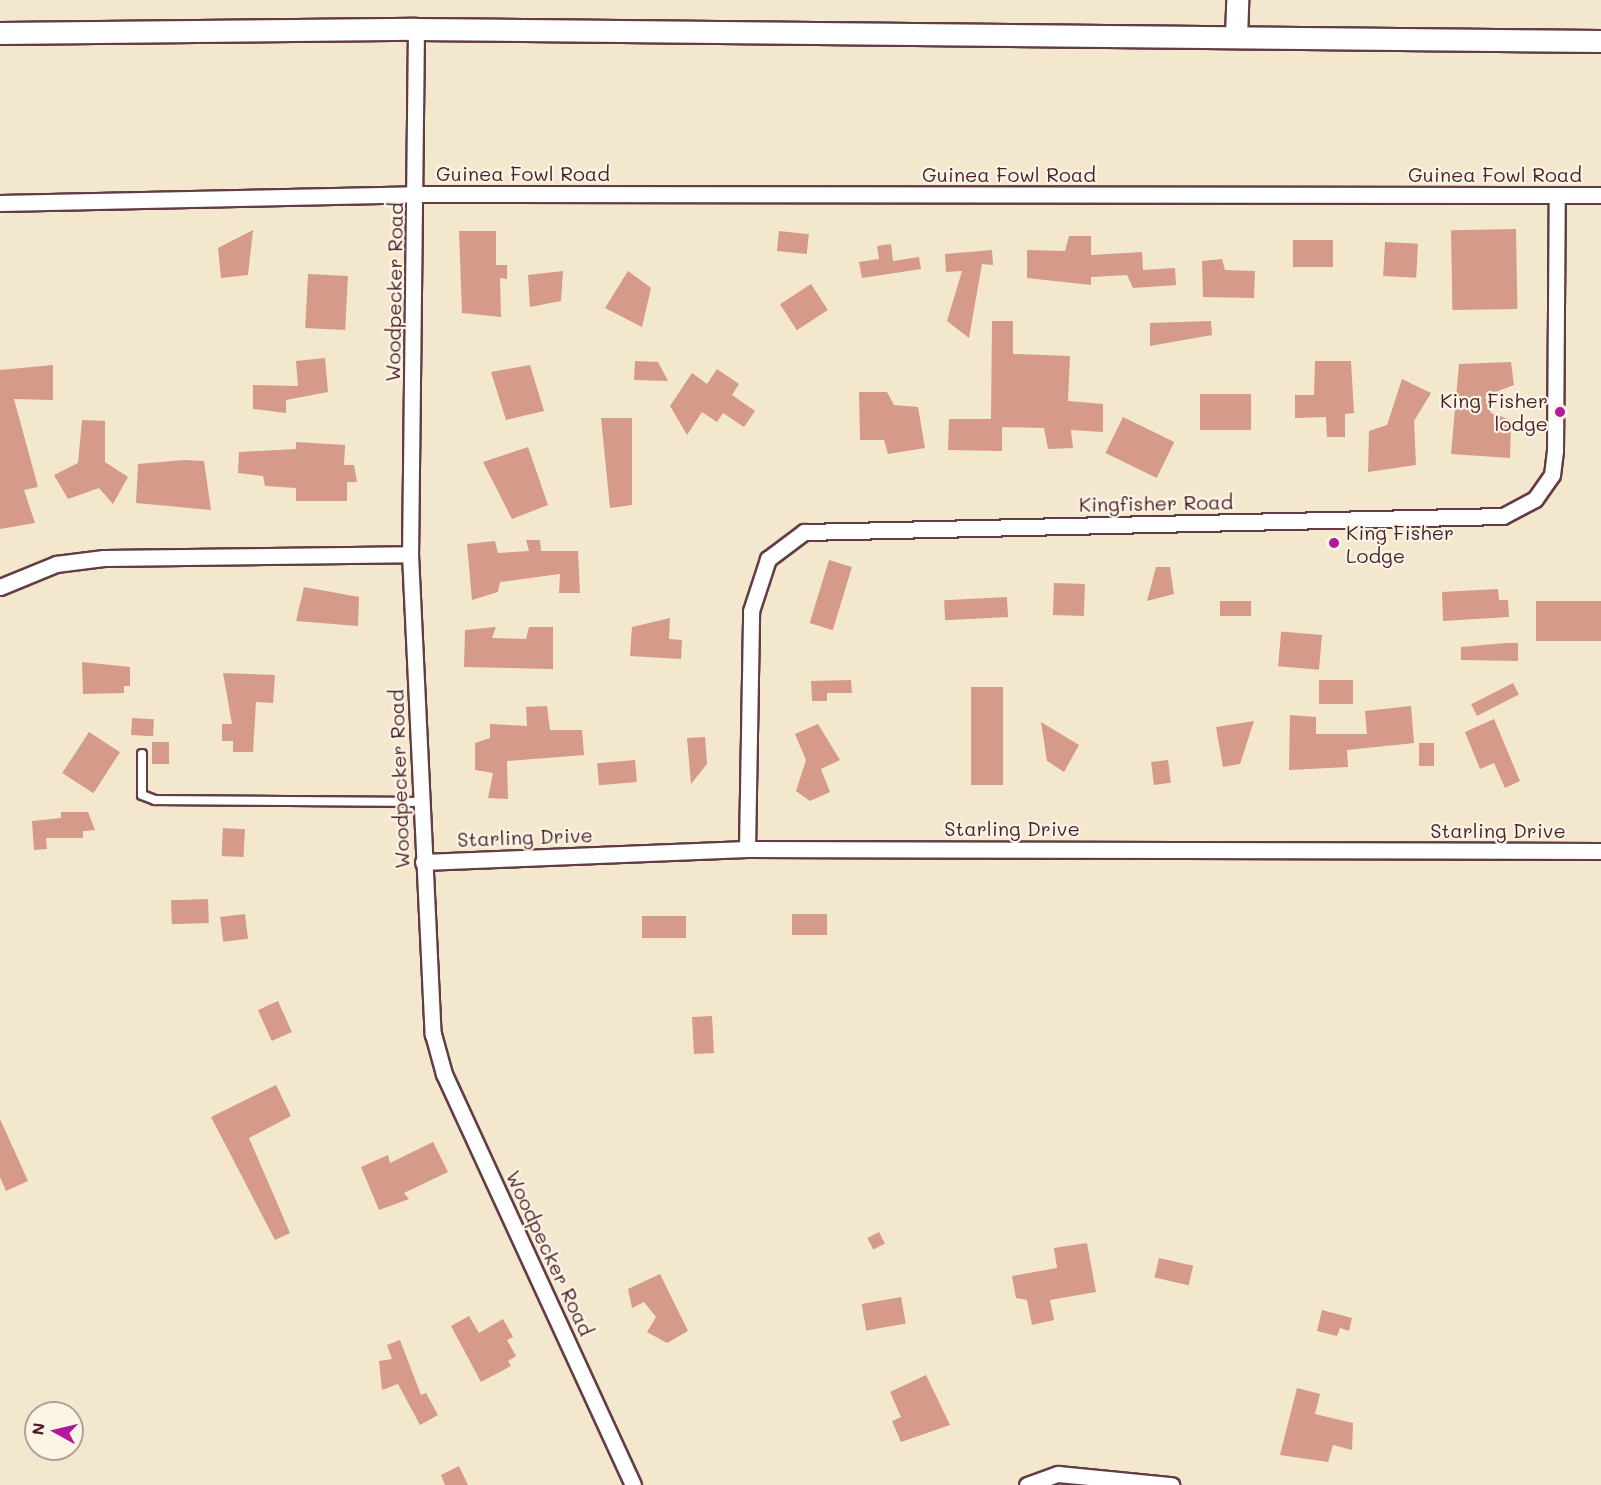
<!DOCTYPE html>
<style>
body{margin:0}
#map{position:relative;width:1601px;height:1485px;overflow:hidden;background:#f3e8ce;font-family:Mali,sans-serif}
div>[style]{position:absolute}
.building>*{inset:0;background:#d59a89;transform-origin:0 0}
.roads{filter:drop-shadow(2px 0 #633d43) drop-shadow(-2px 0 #633d43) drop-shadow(0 2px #633d43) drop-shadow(0 -2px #633d43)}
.lane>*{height:8px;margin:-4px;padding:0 4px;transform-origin:4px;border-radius:4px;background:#fff}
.street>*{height:15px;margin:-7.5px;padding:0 7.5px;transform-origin:7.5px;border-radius:7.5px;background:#fff}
.secondary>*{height:21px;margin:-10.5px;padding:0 10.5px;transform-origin:10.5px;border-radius:10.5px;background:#fff}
.dots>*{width:16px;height:16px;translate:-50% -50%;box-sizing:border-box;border:3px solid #fcf5e5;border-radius:50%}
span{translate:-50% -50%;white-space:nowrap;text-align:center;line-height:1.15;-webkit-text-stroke:4.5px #fcf5e5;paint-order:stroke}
.street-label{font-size:20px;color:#4a1f2b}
.poi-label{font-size:20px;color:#4a1f2b}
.right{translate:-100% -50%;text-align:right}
.left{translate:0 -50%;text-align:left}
.north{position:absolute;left:24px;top:1401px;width:60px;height:60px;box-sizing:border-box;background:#fcf5e5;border:2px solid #b59f9b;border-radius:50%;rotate:278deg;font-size:16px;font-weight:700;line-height:24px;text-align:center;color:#4a1f2b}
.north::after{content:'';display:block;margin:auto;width:21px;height:27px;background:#b5179e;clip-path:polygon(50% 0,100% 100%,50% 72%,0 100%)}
</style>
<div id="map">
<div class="building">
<i style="left:1516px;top:229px;width:80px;height:65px;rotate:89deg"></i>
<i style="clip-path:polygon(253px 230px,248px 275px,221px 278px,218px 248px)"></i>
<i style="clip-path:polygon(459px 231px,496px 231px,496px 265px,507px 265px,507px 279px,500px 278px,501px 317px,462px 313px)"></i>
<i style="left:779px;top:231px;width:30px;height:20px;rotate:6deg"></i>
<i style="clip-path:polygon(1069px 236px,1091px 236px,1091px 255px,1142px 252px,1143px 270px,1175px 268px,1176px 285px,1133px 288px,1127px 275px,1091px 277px,1091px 285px,1027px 278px,1027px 250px,1065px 251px)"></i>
<i style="left:1333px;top:240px;width:27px;height:40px;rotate:90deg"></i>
<i style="left:1385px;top:242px;width:33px;height:34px;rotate:3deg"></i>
<i style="clip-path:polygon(891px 244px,893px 261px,919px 257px,921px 269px,862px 278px,859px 262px,879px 259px,877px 246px)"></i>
<i style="clip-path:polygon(992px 250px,993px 265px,982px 264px,969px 338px,947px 321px,962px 271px,946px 272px,945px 254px)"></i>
<i style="clip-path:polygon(1222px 259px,1225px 270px,1255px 271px,1254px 298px,1203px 297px,1202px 261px)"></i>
<i style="clip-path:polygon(563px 271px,561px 301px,530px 307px,528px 275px)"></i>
<i style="clip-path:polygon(628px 271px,651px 288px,642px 327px,605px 308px)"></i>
<i style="left:308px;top:274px;width:40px;height:54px;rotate:3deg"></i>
<i style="left:811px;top:284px;width:31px;height:37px;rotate:57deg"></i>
<i style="clip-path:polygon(992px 321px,1013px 321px,1013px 354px,1070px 356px,1068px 401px,1103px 404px,1103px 432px,1071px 430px,1073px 448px,1048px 449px,1044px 428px,1002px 427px,1002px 451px,948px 450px,949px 419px,991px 419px)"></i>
<i style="clip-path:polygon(1211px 321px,1212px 335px,1150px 346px,1150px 323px)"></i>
<i style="clip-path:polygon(325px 358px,328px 392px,286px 400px,286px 413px,253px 409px,253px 385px,298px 386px,296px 361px)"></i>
<i style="clip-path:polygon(635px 361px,658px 362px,668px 381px,634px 380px)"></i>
<i style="clip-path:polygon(1315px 361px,1351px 361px,1354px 413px,1345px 414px,1345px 437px,1327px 437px,1326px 417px,1295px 418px,1295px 395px,1314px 395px)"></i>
<i style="clip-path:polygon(1511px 362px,1514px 385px,1485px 396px,1491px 413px,1511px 420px,1510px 458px,1451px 454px,1459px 364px)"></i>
<i style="clip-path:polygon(53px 365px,53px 400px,14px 399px,38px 487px,24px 490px,35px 523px,0 529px,0 370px)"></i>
<i style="clip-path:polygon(530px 365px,544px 411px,506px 420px,491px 372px)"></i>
<i style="clip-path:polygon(717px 369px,739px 384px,732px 395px,755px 411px,744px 427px,723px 413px,717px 422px,702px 412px,687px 435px,670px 406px,692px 373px,707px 384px)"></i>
<i style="clip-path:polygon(1402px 379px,1431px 393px,1414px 421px,1416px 465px,1368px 472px,1369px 431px,1387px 425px)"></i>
<i style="clip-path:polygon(859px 392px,887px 392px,894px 405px,918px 407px,925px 448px,888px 454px,884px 440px,860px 440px)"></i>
<i style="left:1200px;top:394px;width:51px;height:36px"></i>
<i style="left:1123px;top:417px;width:57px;height:40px;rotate:26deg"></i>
<i style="clip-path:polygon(601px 418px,632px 418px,632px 505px,610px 508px)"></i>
<i style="clip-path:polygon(82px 420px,105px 421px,105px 462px,128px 477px,113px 504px,99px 488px,68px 499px,54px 475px,78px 463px)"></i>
<i style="clip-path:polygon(296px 442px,345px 445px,344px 465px,354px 465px,357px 482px,347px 482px,347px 501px,296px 501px,296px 488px,265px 486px,263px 476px,238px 473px,239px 452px,296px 449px)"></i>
<i style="clip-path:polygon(528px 447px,548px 505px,512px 519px,483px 462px)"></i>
<i style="clip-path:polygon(184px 460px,204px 461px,211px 510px,136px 503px,138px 464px)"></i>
<i style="clip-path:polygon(526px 540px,540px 540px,541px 551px,578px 551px,580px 593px,559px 593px,560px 574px,500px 582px,498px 592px,472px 600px,467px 544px,495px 541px,498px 553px,529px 551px)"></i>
<i style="left:829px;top:560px;width:24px;height:66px;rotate:17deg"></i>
<i style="clip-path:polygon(1156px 567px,1170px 567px,1174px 594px,1147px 601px)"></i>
<i style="left:1054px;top:583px;width:31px;height:32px;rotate:2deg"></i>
<i style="clip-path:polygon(304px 587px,359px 597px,358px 626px,296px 621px)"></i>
<i style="clip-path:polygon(1498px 589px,1499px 600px,1508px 600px,1509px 617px,1443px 621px,1442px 592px)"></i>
<i style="left:1007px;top:597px;width:20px;height:63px;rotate:87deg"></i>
<i style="left:1251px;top:601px;width:15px;height:31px;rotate:90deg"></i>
<i style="left:1536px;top:601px;width:65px;height:40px"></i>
<i style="clip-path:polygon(670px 618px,669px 639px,682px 640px,681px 659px,630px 656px,632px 627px)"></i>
<i style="clip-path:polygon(496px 627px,492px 638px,526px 639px,529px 627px,553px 627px,553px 669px,464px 667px,465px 630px)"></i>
<i style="left:1322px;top:635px;width:35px;height:41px;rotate:95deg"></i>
<i style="clip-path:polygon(1506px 643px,1518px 643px,1518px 661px,1461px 660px,1461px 647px)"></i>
<i style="clip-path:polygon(82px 662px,130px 667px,130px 686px,124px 686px,124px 693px,83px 694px)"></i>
<i style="clip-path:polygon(223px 673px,275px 675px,273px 703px,256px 702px,253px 752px,233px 752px,233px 741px,222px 741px,222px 724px,232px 724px)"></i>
<i style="clip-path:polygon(851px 680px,852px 693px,827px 693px,827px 701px,812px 701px,811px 681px)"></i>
<i style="left:1353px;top:680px;width:24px;height:34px;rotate:90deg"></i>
<i style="left:1513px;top:683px;width:13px;height:47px;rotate:63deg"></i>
<i style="left:971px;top:687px;width:32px;height:98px"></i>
<i style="clip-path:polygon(547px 706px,550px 730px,582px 730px,584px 755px,507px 761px,508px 799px,488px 798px,493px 773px,475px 770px,475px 743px,490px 738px,490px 724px,527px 726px,526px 707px)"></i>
<i style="clip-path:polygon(1411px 706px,1414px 743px,1347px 750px,1348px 767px,1289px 770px,1290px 715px,1316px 717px,1316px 734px,1367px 734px,1365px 711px)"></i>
<i style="left:132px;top:718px;width:22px;height:17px;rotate:3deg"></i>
<i style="clip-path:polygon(1494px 719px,1520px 781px,1505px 788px,1494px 763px,1480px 769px,1465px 732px)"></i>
<i style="clip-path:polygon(1254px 721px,1240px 764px,1223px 767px,1216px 727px)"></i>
<i style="clip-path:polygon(1041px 722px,1079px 745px,1064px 772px,1047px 761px)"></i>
<i style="clip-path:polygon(818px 724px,840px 760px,821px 769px,830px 792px,810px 801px,796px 791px,806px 760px,795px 734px)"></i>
<i style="left:89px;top:732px;width:37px;height:49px;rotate:33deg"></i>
<i style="clip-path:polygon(705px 737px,707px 764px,691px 784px,687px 738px)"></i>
<i style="left:152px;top:742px;width:17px;height:22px"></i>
<i style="left:1419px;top:743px;width:15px;height:23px"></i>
<i style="left:635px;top:760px;width:22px;height:38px;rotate:85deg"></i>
<i style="left:1168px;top:760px;width:23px;height:17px;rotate:83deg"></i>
<i style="clip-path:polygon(61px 812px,88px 812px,95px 830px,83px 831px,83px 838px,46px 838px,47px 849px,34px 850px,32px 821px,61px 818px)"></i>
<i style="left:223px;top:828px;width:22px;height:28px;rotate:3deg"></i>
<i style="left:208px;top:899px;width:24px;height:37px;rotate:88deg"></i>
<i style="left:245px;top:914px;width:25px;height:25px;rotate:83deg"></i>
<i style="left:827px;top:914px;width:21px;height:35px;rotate:90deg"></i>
<i style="left:686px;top:916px;width:22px;height:44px;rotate:90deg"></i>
<i style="left:278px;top:1001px;width:34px;height:22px;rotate:66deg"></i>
<i style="left:712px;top:1016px;width:37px;height:20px;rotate:87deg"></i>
<i style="clip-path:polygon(276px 1085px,291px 1116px,249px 1138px,290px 1233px,275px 1240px,211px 1117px)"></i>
<i style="clip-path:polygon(0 1119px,28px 1181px,6px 1191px,0 1177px)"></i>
<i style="clip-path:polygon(433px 1142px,448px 1172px,404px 1193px,409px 1199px,379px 1210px,361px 1167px,388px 1155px,390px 1163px)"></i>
<i style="left:879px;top:1232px;width:13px;height:13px;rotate:63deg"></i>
<i style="clip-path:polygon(1087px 1243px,1096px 1292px,1050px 1300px,1054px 1320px,1032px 1325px,1027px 1300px,1016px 1298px,1012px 1276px,1057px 1268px,1054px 1248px)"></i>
<i style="left:1159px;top:1258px;width:35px;height:20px;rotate:13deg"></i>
<i style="clip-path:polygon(660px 1274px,688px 1331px,667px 1343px,647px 1332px,656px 1317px,644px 1302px,632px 1308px,628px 1289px)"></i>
<i style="left:901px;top:1297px;width:27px;height:40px;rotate:80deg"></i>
<i style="clip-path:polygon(1322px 1310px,1352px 1318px,1349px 1331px,1340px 1328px,1337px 1336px,1317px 1331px)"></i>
<i style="clip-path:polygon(469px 1316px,479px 1333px,503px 1319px,513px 1337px,507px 1340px,516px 1356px,508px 1361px,511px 1366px,481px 1382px,451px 1326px)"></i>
<i style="clip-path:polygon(400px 1340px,421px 1395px,426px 1393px,438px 1415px,420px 1425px,398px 1384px,382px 1390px,379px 1361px,392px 1359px,387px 1345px)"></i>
<i style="clip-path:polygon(926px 1375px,950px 1425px,901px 1442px,892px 1421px,901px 1417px,890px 1392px)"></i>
<i style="clip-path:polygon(1297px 1388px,1320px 1394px,1315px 1414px,1353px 1423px,1352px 1450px,1333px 1445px,1328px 1462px,1280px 1455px)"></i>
<i style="clip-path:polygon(459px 1466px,468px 1485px,445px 1485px,441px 1475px)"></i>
</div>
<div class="roads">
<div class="lane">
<i style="left:142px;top:754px;width:41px;rotate:90deg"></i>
<i style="left:142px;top:795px;width:14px;rotate:21deg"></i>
<i style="left:155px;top:800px;width:266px;rotate:0.4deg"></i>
</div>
<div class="street">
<i style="left:416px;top:29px;width:525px;rotate:90.65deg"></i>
<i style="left:410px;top:554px;width:481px;rotate:87.3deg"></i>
<i style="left:433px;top:1034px;width:41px;rotate:74.6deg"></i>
<i style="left:444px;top:1074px;width:452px;rotate:65.3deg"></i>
<i style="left:0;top:203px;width:417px;rotate:-1.2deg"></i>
<i style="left:417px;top:194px;width:1184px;rotate:0.05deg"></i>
<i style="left:0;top:587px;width:61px;rotate:-22.3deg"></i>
<i style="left:56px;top:564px;width:48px;rotate:-7.1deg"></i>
<i style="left:104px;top:558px;width:306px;rotate:-0.7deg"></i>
<i style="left:747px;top:849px;width:238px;rotate:-89deg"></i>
<i style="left:751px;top:611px;width:55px;rotate:-71.9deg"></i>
<i style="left:768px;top:559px;width:45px;rotate:-36.9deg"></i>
<i style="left:804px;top:532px;width:699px;rotate:-1.31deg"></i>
<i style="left:1503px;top:516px;width:36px;rotate:-28deg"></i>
<i style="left:1535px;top:499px;width:29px;rotate:-55deg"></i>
<i style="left:1552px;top:475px;width:24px;rotate:-83deg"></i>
<i style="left:1555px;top:451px;width:256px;rotate:-89.6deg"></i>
<i style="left:423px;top:862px;width:324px;rotate:-2.3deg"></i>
<i style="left:747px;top:849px;width:854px;rotate:0.13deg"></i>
<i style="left:1027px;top:1485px;width:33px;rotate:-20deg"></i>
<i style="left:1058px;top:1474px;width:114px;rotate:5.6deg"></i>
</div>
<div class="secondary">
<i style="left:0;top:33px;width:416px;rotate:-0.6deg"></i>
<i style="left:416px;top:29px;width:1185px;rotate:0.58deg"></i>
<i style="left:1236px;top:37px;width:37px;rotate:-88deg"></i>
</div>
</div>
<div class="dots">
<i style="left:1560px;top:412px;background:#b5179e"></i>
<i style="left:1334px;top:543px;background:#b5179e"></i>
</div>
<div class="street-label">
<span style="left:523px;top:173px">Guinea Fowl Road</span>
<span style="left:1009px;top:174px">Guinea Fowl Road</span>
<span style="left:1495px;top:174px">Guinea Fowl Road</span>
<span style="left:394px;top:292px;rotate:-89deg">Woodpecker Road</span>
<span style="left:1156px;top:503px;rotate:-1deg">Kingfisher Road</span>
<span style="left:399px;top:779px;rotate:-92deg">Woodpecker Road</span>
<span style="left:1012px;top:828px">Starling Drive</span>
<span style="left:1498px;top:830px">Starling Drive</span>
<span style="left:525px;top:837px;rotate:-2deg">Starling Drive</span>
<span style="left:550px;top:1253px;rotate:65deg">Woodpecker Road</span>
</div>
<div class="poi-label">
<span class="right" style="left:1548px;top:412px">King Fisher<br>lodge</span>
<span class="left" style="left:1346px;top:544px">King Fisher<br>Lodge</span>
</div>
<div class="north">N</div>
</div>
